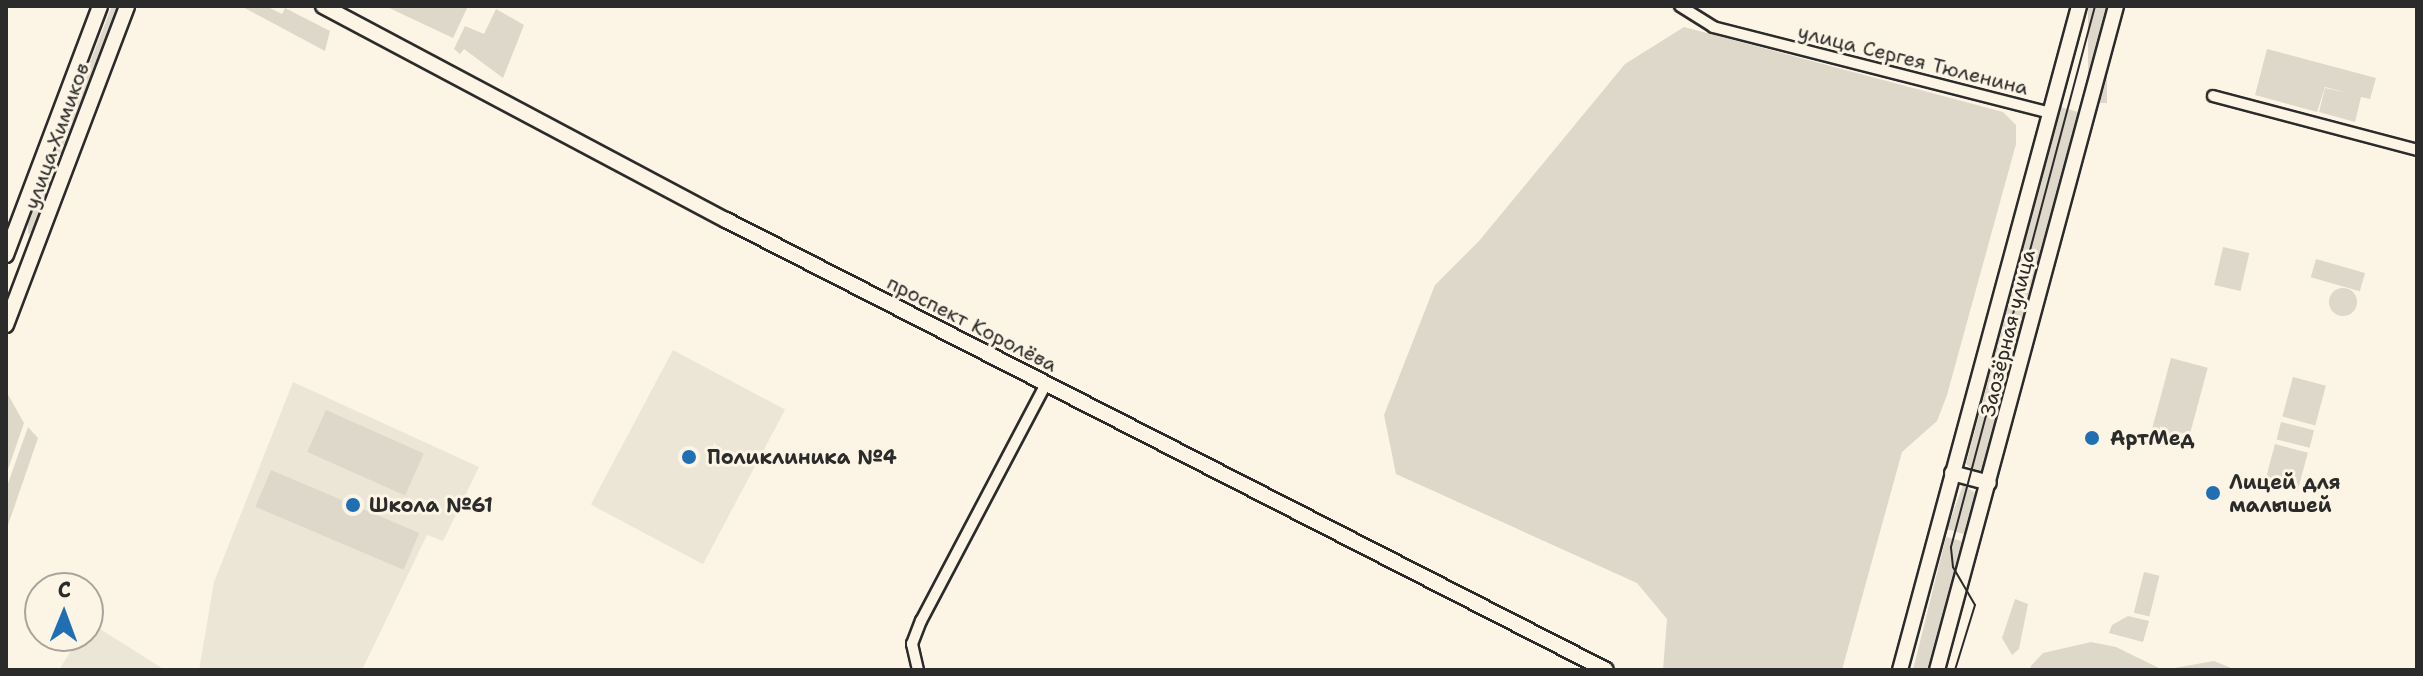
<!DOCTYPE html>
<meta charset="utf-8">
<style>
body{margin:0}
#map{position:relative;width:2423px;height:676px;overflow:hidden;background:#fcf5e5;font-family:"Shantell Sans",sans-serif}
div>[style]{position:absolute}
.built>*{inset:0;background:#ece6d7;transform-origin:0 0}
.green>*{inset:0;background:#ded8ca;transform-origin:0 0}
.round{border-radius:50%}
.roads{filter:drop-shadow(2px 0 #2b2b2b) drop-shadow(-2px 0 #2b2b2b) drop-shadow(0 2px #2b2b2b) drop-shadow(0 -2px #2b2b2b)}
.street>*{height:10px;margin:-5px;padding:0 5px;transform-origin:5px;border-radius:5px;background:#fcf5e5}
.secondary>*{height:14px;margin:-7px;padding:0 7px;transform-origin:7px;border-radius:7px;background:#fcf5e5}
.tram>*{height:2px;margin:-1px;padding:0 1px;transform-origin:1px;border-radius:1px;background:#2b2b2b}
.dots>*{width:22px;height:22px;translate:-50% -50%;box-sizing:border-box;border:4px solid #fcf5e5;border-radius:50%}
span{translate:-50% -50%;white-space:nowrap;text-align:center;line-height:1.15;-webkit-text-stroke:6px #fcf5e5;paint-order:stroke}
.street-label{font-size:20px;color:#2b2b2b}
.poi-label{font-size:20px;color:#2b2b2b;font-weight:700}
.left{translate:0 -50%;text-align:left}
.frame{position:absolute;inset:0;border:8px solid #2b2b2b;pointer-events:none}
.north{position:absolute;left:24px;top:572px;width:80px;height:80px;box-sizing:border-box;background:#fcf5e5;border:2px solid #a8a49b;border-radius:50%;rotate:1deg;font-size:22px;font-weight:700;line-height:32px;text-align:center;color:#2b2b2b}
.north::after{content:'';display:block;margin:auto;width:28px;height:36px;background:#1f6fb2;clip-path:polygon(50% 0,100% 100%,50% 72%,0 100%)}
</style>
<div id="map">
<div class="built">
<i style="left:673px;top:350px;width:127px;height:175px;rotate:28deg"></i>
<i style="clip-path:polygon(293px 382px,479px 467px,443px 541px,427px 535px,362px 670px,199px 670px,214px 582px)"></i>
<i style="clip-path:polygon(89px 622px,165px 670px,59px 670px,80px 636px,88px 636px)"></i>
</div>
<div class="green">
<i style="clip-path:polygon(112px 6px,121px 6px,34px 231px,28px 234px,28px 221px)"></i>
<i style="clip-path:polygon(241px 6px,266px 6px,282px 14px,285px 8px,330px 31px,325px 51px)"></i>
<i style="clip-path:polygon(385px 6px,468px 6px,453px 38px)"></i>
<i style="left:2088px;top:6px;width:19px;height:97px"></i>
<i style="clip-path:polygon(496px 9px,524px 25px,503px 78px,464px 49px,460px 54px,454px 49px,465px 26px,484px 34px)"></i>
<i style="clip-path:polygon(1684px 27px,2003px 112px,2016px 125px,2016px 144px,1947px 395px,1937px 421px,1902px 452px,1842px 670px,1663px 670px,1667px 619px,1637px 583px,1396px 474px,1384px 415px,1435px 285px,1479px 241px,1625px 64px)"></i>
<i style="clip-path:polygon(2267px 49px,2376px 78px,2370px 99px,2361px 97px,2355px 122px,2319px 112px,2325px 88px,2347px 93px,2325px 87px,2317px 112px,2255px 95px)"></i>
<i style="clip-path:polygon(2061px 107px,2078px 112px,1984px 470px,1976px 473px,1966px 464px)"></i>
<i style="left:2223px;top:247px;width:27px;height:39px;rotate:13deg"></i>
<i style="left:2316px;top:259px;width:51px;height:19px;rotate:16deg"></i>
<i class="round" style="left:2329px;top:288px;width:28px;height:28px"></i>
<i style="left:2171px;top:358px;width:38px;height:83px;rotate:15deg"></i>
<i style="left:2293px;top:377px;width:34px;height:41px;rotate:15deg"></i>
<i style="clip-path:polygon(6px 391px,24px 423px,6px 475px)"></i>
<i style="left:326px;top:410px;width:107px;height:46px;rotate:24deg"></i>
<i style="left:2281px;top:422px;width:34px;height:18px;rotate:14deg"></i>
<i style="clip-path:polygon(28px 427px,38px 438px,6px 531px,6px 489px)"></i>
<i style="left:2275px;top:444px;width:34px;height:40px;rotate:15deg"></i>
<i style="left:271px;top:470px;width:161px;height:40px;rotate:23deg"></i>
<i style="clip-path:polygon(1963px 485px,1978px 495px,1967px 535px,1947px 529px)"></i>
<i style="clip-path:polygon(1946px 537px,1965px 542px,1930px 670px,1913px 670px)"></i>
<i style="left:2144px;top:572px;width:16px;height:42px;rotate:14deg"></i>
<i style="clip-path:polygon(2015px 599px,2028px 604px,2019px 649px,2012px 655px,2002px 638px)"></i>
<i style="clip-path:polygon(2128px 616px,2149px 621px,2143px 642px,2109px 633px,2112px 625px)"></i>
<i style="clip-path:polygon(2091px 642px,2116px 647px,2163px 670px,2214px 661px,2236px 670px,2033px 670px,2030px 667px,2043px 653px)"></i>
</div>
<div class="roads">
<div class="street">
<i style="left:1680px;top:6px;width:39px;rotate:32deg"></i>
<i style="left:1713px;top:27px;width:349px;rotate:14.3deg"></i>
<i style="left:2213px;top:96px;width:211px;rotate:14.8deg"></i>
<i style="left:918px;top:670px;width:27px;rotate:-103deg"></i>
<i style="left:912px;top:644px;width:25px;rotate:-69deg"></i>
<i style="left:921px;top:621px;width:268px;rotate:-62.2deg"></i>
</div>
<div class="secondary">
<i style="left:323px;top:6px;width:456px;rotate:28deg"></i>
<i style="left:726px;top:220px;width:988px;rotate:27.08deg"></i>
<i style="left:6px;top:255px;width:266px;rotate:-69.3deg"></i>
<i style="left:6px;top:325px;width:341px;rotate:-69.2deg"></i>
<i style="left:1952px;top:473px;width:38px;rotate:15deg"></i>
<i style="left:1900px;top:670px;width:688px;rotate:-74.91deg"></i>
<i style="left:1937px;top:670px;width:688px;rotate:-74.91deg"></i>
</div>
</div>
<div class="tram">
<i style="left:1955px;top:670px;width:68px;rotate:-72.9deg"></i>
<i style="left:1975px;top:605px;width:44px;rotate:-120.1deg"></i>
<i style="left:1953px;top:567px;width:20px;rotate:-96deg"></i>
<i style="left:1951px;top:547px;width:560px;rotate:-75.09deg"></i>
</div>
<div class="dots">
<i style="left:2092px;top:438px;background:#1f6fb2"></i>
<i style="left:689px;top:457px;background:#1f6fb2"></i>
<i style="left:2213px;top:493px;background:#1f6fb2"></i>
<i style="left:353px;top:505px;background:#1f6fb2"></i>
</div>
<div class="street-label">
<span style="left:1913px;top:60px;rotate:14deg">улица Сергея Тюленина</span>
<span style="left:57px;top:136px;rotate:-70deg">улица Химиков</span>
<span style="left:972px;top:324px;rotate:27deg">проспект Королёва</span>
<span style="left:2008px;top:333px;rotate:-76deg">Заозёрная улица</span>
</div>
<div class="poi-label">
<span class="left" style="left:2110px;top:438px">АртМед</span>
<span class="left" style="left:707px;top:457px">Поликлиника №4</span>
<span class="left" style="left:2229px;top:494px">Лицей для<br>малышей</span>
<span class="left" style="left:369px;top:505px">Школа №61</span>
</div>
<div class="frame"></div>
<div class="north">С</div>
</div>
